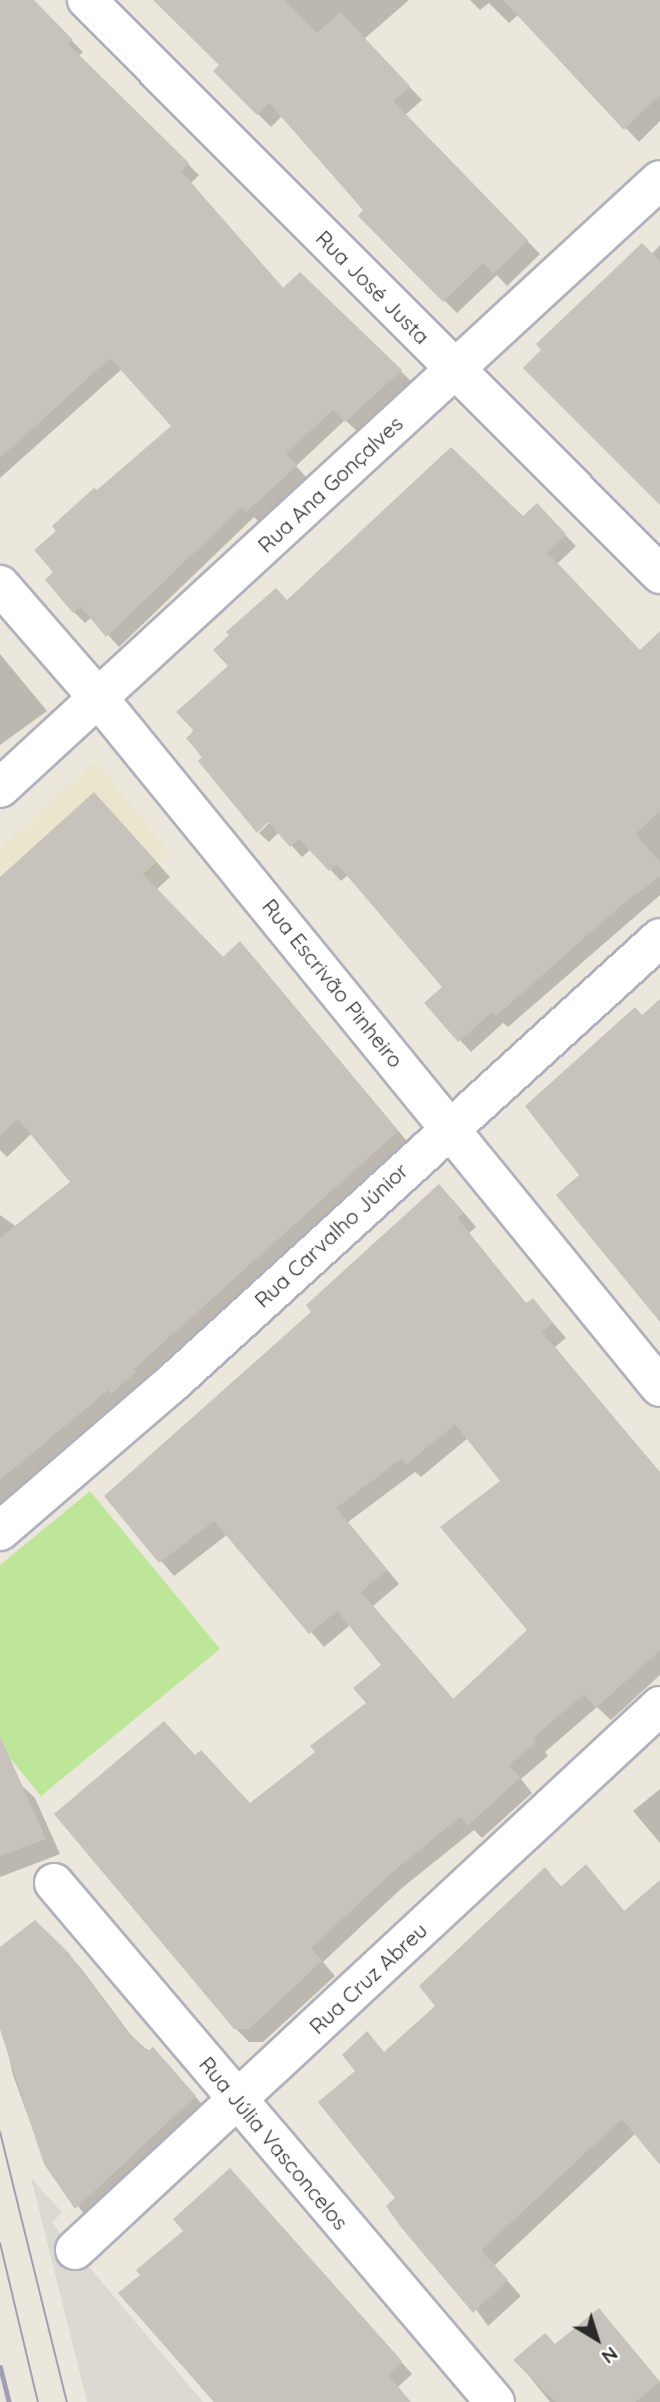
<!DOCTYPE html>
<meta charset="utf-8">
<style>
body{margin:0}
#map{position:relative;width:660px;height:2402px;overflow:hidden;background:#ebe7dd;font-family:Quicksand,sans-serif}
div>[style]{position:absolute}
.education>*{inset:0;background:#ece5cd}
.pitch>*{inset:0;background:#bde698}
.plaza>*{inset:0;background:#dcd9d3}
.shadow>*{inset:0;background:#0003}
.building>*{inset:0;background:#c7c3bc}
.roads{filter:drop-shadow(2px 0 #b0b1bd) drop-shadow(-2px 0 #b0b1bd) drop-shadow(0 2px #b0b1bd) drop-shadow(0 -2px #b0b1bd)}
.street>*{height:38px;margin:-19px;padding:0 19px;transform-origin:19px;border-radius:19px;background:#fff}
.tram>*{height:2px;margin:-1px;padding:0 1px;transform-origin:1px;border-radius:1px;background:#a0a0b4}
.rail>*{height:5px;margin:-2.5px;padding:0 2.5px;transform-origin:2.5px;border-radius:2.5px;background:#a0a0b4}
span{translate:-50% -50%;white-space:nowrap;text-align:center;line-height:1.15;-webkit-text-stroke:6px #fff;paint-order:stroke}
.street-label{font-size:21px;color:#2a2a2a}
.north{position:absolute;left:562px;top:2304px;width:70px;height:70px;-webkit-text-stroke:5px #fff;paint-order:stroke;rotate:142deg;font-size:19px;font-weight:700;line-height:28px;text-align:center;color:#2a2a2a}
.north::after{content:'';display:block;margin:auto;width:24px;height:32px;background:#2a2a2a;clip-path:polygon(50% 0,100% 100%,50% 72%,0 100%)}
</style>
<div id="map">
<div class="education">
<i style="clip-path:polygon(95px 761px,170px 853px,0 1009px,0 848px)"></i>
</div>
<div class="pitch">
<i style="clip-path:polygon(90px 1491px,220px 1649px,41px 1796px,0 1746px,0 1565px)"></i>
</div>
<div class="plaza">
<i style="clip-path:polygon(31px 2178px,62px 2212px,52px 2223px,203px 2402px,87px 2402px)"></i>
</div>
<div class="shadow">
<i style="clip-path:polygon(0 0,31px 0,83px 52px,78px 56px,199px 175px,191px 183px,284px 289px,300px 275px,412px 382px,358px 432px,345px 420px,296px 466px,307px 478px,259px 522px,254px 517px,119px 647px,92px 617px,85px 623px,74px 612px,56px 573px,97px 493px,173px 426px,122px 369px,0 478px)"></i>
<i style="clip-path:polygon(155px 0,409px 0,364px 39px,422px 100px,405px 115px,540px 254px,507px 286px,497px 275px,457px 313px,360px 216px,366px 211px,282px 116px,271px 127px,215px 71px,221px 65px)"></i>
<i style="clip-path:polygon(470px 0,660px 0,660px 121px,639px 142px,519px 14px,509px 23px,489px 3px,480px 10px)"></i>
<i style="clip-path:polygon(660px 245px,660px 503px,651px 255px)"></i>
<i style="clip-path:polygon(537px 506px,576px 546px,557px 564px,641px 652px,660px 638px,660px 895px,508px 1027px,503px 1023px,471px 1052px,426px 1003px,444px 987px,348px 875px,341px 881px,311px 849px,302px 857px,279px 832px,269px 842px,259px 833px,275px 817px,257px 830px,188px 739px,231px 666px,287px 602px,523px 518px)"></i>
<i style="clip-path:polygon(0 654px,47px 711px,0 745px)"></i>
<i style="clip-path:polygon(108px 808px,170px 877px,156px 890px,223px 959px,240px 944px,254px 958px,411px 1146px,147px 1384px,0 1503px,0 1215px,17px 1227px,72px 1182px,32px 1133px,7px 1157px,0 1150px,0 879px)"></i>
<i style="clip-path:polygon(evenodd,453px 1200px,476px 1227px,469px 1233px,527px 1305px,533px 1300px,566px 1338px,555px 1347px,660px 1473px,660px 1675px,611px 1720px,597px 1707px,545px 1752px,548px 1756px,521px 1779px,532px 1793px,482px 1838px,474px 1830px,402px 1888px,323px 1962px,335px 1976px,263px 2042px,249px 2042px,235px 2028px,195px 1757px,251px 1805px,317px 1753px,368px 1703px,383px 1665px,350px 1625px,324px 1647px,228px 1534px,174px 1576px,107px 1497px,453px 1200px,468px 1438px,502px 1481px,530px 1630px,454px 1700px,373px 1606px,399px 1584px,348px 1522px,415px 1472px,421px 1477px,468px 1438px)"></i>
<i style="clip-path:polygon(0 1749px,18px 1782px,35px 1798px,60px 1854px,0 1877px)"></i>
<i style="clip-path:polygon(660px 1789px,660px 1843px,633px 1811px)"></i>
<i style="clip-path:polygon(586px 1867px,625px 1912px,660px 1882px,660px 2162px,636px 2133px,494px 2266px,521px 2296px,488px 2326px,397px 2198px,358px 2071px,367px 2034px,385px 2053px,438px 2007px,545px 1870px,563px 1888px)"></i>
<i style="clip-path:polygon(35px 1922px,80px 1967px,136px 2042px,165px 2061px,206px 2109px,88px 2219px,45px 2163px,13px 2075px,0 2018px,0 1949px)"></i>
<i style="clip-path:polygon(241px 2182px,412px 2374px,398px 2387px,410px 2402px,214px 2402px,121px 2294px)"></i>
<i style="clip-path:polygon(610px 2322px,660px 2382px,660px 2402px,550px 2402px,516px 2360px)"></i>
</div>
<div class="building">
<i style="clip-path:polygon(0 0,34px 0,73px 40px,68px 44px,189px 163px,181px 171px,283px 288px,300px 272px,402px 370px,345px 422px,333px 410px,286px 453px,297px 466px,246px 512px,242px 507px,106px 637px,80px 606px,73px 613px,45px 580px,53px 572px,34px 550px,56px 531px,52px 526px,94px 488px,97px 490px,171px 426px,110px 358px,0 458px)"></i>
<i style="clip-path:polygon(153px 0,284px 0,317px 33px,340px 12px,410px 86px,393px 101px,528px 240px,493px 274px,483px 263px,443px 302px,358px 216px,363px 210px,269px 103px,257px 115px,213px 71px,219px 65px)"></i>
<i style="clip-path:polygon(503px 0,660px 0,660px 95px,624px 130px)"></i>
<i style="clip-path:polygon(642px 243px,660px 261px,660px 505px,523px 368px,541px 350px,536px 344px)"></i>
<i style="clip-path:polygon(451px 447px,523px 516px,537px 503px,550px 517px,566px 534px,547px 552px,640px 650px,660px 631px,660px 811px,635px 834px,660px 862px,660px 876px,618px 908px,495px 1017px,492px 1012px,458px 1042px,424px 1003px,442px 987px,337px 864px,329px 871px,299px 839px,290px 847px,268px 822px,257px 833px,198px 761px,202px 757px,186px 738px,194px 731px,176px 712px,228px 666px,213px 650px,229px 635px,226px 632px,276px 588px,287px 600px)"></i>
<i style="clip-path:polygon(94px 792px,157px 862px,143px 874px,223px 957px,240px 941px,398px 1131px,134px 1369px,136px 1372px,111px 1394px,108px 1390px,0 1480px,0 1238px,70px 1182px,18px 1119px,0 1136px,0 877px)"></i>
<i style="clip-path:polygon(660px 999px,660px 1322px,556px 1195px,579px 1175px,525px 1106px,635px 1007px,642px 1015px)"></i>
<i style="clip-path:polygon(evenodd,439px 1184px,464px 1213px,457px 1218px,526px 1303px,533px 1298px,553px 1323px,542px 1332px,660px 1472px,660px 1650px,596px 1708px,584px 1694px,533px 1738px,536px 1742px,509px 1765px,520px 1778px,467px 1826px,460px 1817px,389px 1875px,311px 1948px,322px 1961px,249px 2029px,234px 2029px,54px 1814px,164px 1721px,195px 1755px,201px 1750px,250px 1803px,315px 1752px,310px 1746px,366px 1703px,353px 1688px,381px 1665px,337px 1611px,309px 1634px,214px 1521px,159px 1563px,104px 1496px,311px 1312px,306px 1305px,439px 1184px,455px 1424px,500px 1481px,440px 1527px,527px 1630px,453px 1699px,361px 1592px,387px 1570px,336px 1508px,401px 1459px,406px 1465px,455px 1424px)"></i>
<i style="clip-path:polygon(0 1736px,46px 1839px,0 1856px)"></i>
<i style="clip-path:polygon(586px 1864px,624px 1911px,660px 1880px,660px 2165px,622px 2119px,481px 2250px,508px 2280px,473px 2313px,400px 2226px,386px 2206px,395px 2198px,318px 2102px,355px 2071px,342px 2055px,367px 2031px,384px 2052px,435px 2006px,419px 1986px,545px 1867px,561px 1887px)"></i>
<i style="clip-path:polygon(35px 1920px,68px 1952px,125px 2029px,148px 2051px,153px 2047px,196px 2096px,75px 2209px,44px 2164px,0 2029px,0 1947px)"></i>
<i style="clip-path:polygon(230px 2168px,402px 2361px,388px 2375px,411px 2402px,214px 2402px,118px 2293px,140px 2275px,136px 2270px,183px 2231px,173px 2219px)"></i>
<i style="clip-path:polygon(599px 2308px,660px 2382px,635px 2402px,556px 2402px,513px 2360px,545px 2333px,555px 2344px)"></i>
</div>
<div class="roads">
<div class="street">
<i style="left:87px;top:0;width:811px;rotate:45.05deg"></i>
<i style="left:0;top:585px;width:152px;rotate:49deg"></i>
<i style="left:100px;top:700px;width:886px;rotate:50.82deg"></i>
<i style="left:0;top:788px;width:897px;rotate:-42.65deg"></i>
<i style="left:0;top:1531px;width:224px;rotate:-40.7deg"></i>
<i style="left:170px;top:1385px;width:663px;rotate:-42.37deg"></i>
<i style="left:54px;top:1883px;width:681px;rotate:49.65deg"></i>
<i style="left:75px;top:2250px;width:799px;rotate:-42.92deg"></i>
</div>
</div>
<div class="tram">
<i style="left:0;top:2132px;width:278px;rotate:76.1deg"></i>
<i style="left:0;top:2243px;width:163px;rotate:76.6deg"></i>
</div>
<div class="rail">
<i style="left:0;top:2367px;width:36px;rotate:76deg"></i>
</div>
<div class="street-label">
<span style="left:373px;top:287px;rotate:45deg">Rua José Justa</span>
<span style="left:330px;top:484px;rotate:-43deg">Rua Ana Gonçalves</span>
<span style="left:333px;top:983px;rotate:51deg">Rua Escrivão Pinheiro</span>
<span style="left:331px;top:1235px;rotate:-43deg">Rua Carvalho Júnior</span>
<span style="left:368px;top:1978px;rotate:-43deg">Rua Cruz Abreu</span>
<span style="left:274px;top:2143px;rotate:50deg">Rua Júlia Vasconcelos</span>
</div>
<div class="north">N</div>
</div>
